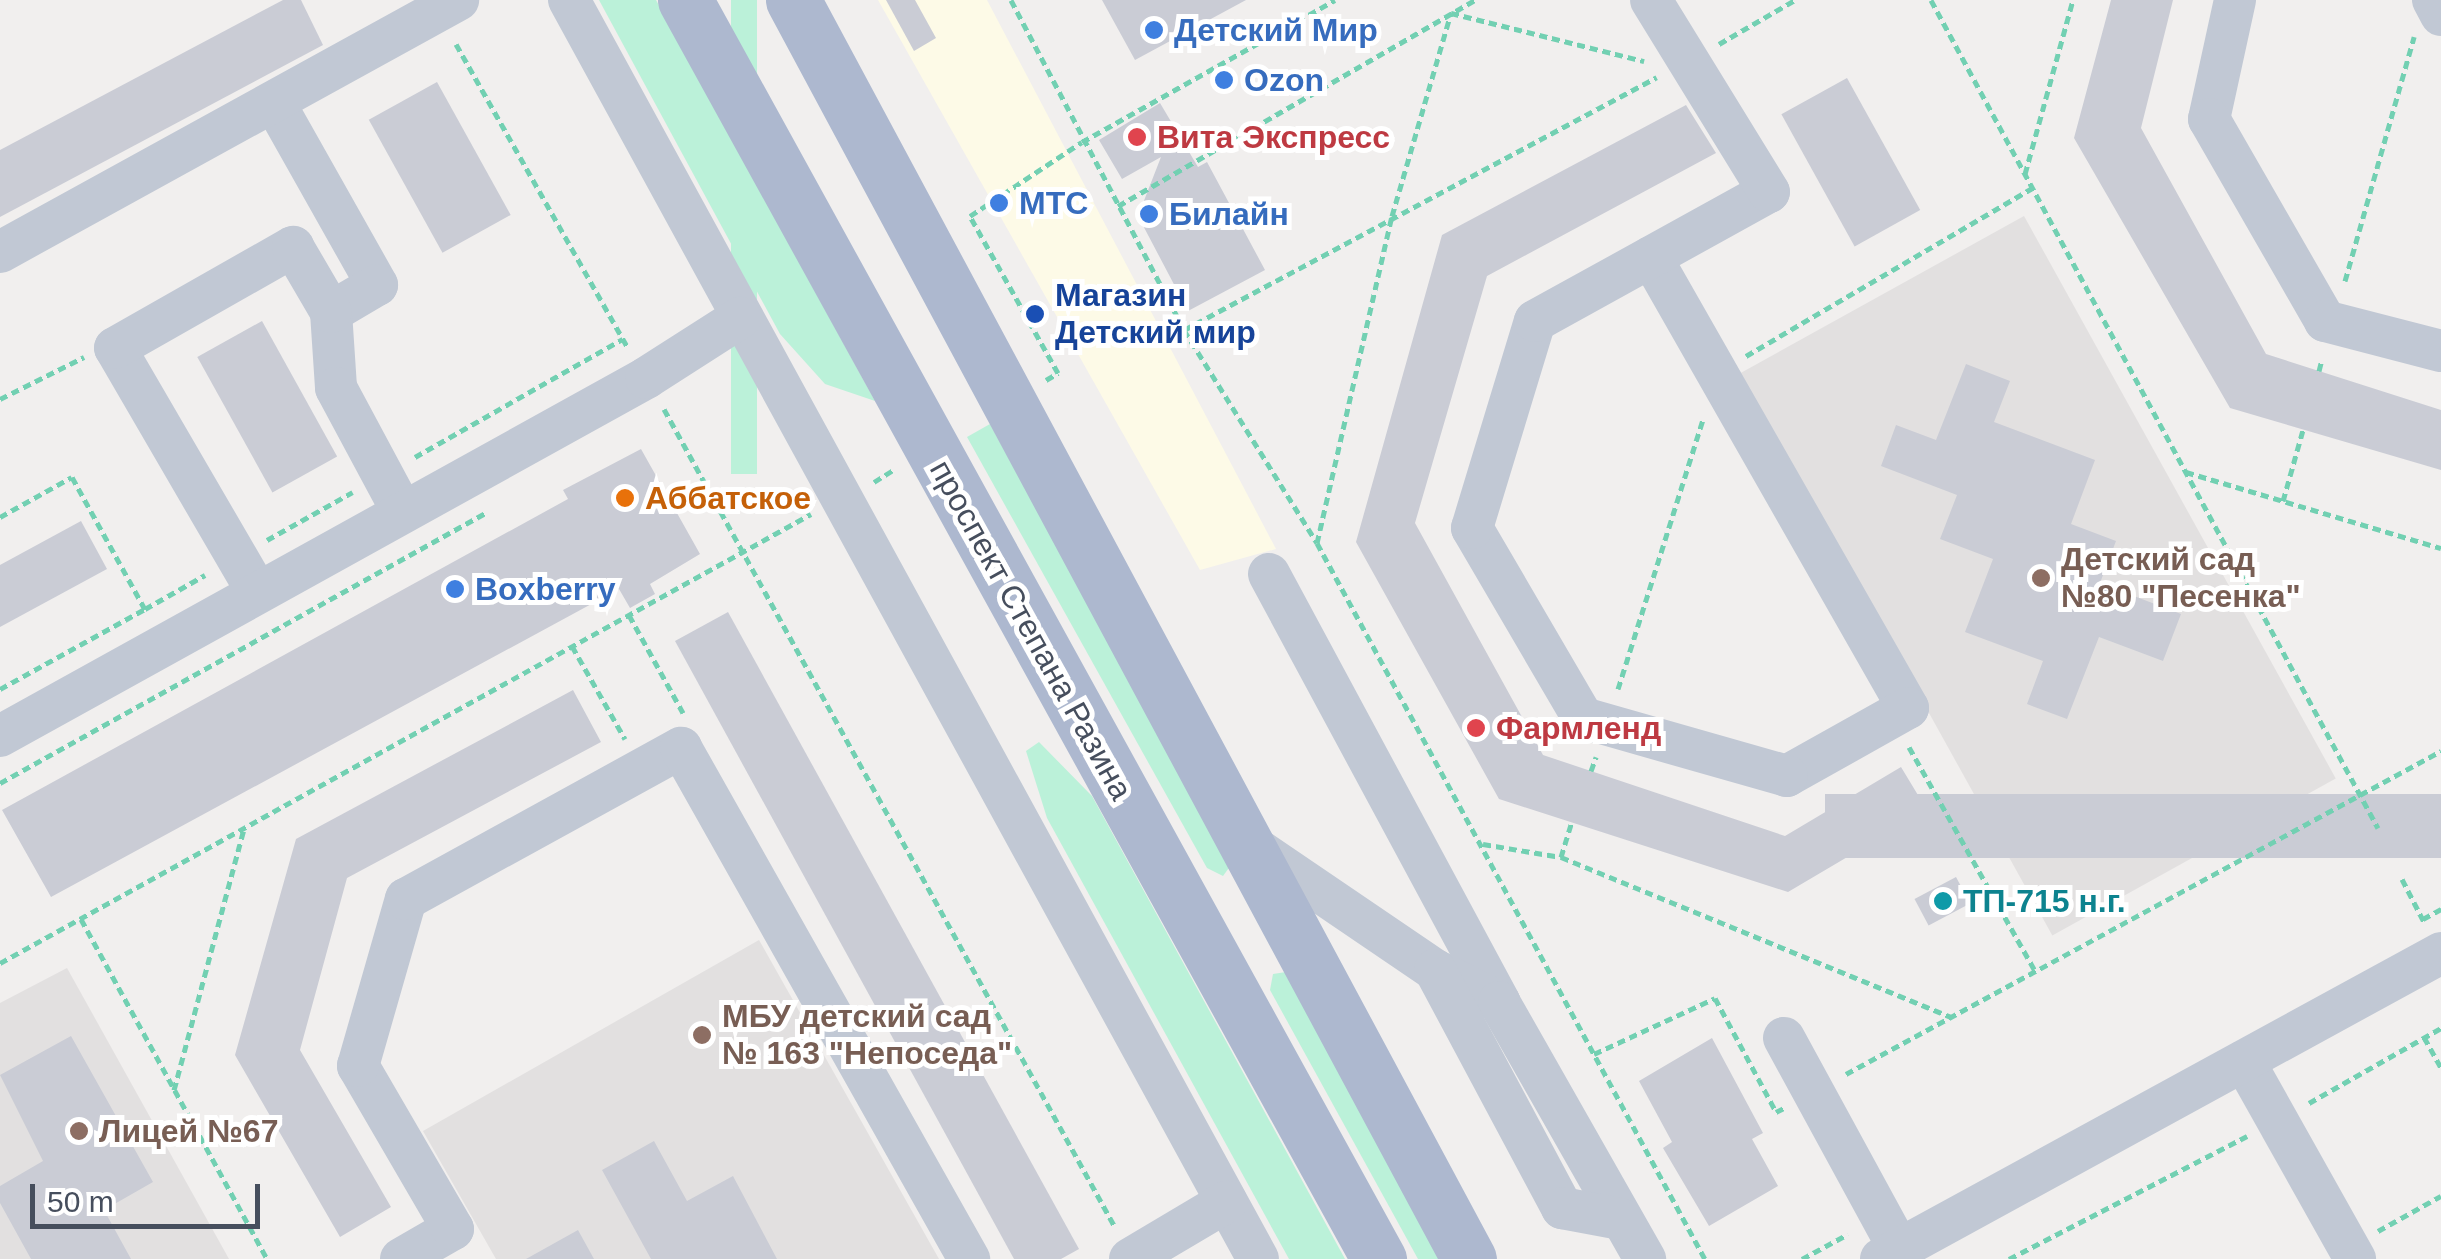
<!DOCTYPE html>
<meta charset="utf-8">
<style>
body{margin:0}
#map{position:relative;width:2441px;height:1259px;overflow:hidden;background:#f1efee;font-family:Arial,sans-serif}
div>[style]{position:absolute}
.commercial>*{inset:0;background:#fdfae7}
.education>*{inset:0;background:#e2e0e0;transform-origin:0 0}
.green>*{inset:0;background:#bbf1d9;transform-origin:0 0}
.building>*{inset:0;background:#caccd5;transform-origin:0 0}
.path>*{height:5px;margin-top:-2.5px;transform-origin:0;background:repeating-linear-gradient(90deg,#72d0b2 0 8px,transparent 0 13px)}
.minor>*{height:42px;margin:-21px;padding:0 21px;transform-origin:21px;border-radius:21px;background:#c1c8d4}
.major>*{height:55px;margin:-27.5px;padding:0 27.5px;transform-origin:27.5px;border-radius:27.5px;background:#adb8cf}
.dots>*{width:28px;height:28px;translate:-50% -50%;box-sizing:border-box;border:5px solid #fff;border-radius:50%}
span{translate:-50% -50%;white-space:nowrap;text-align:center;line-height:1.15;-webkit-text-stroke:10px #fff;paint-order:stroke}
.shop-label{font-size:32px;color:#366cbe;font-weight:700}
.left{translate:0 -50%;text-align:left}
.health-label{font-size:32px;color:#be3a42;font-weight:700}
.transit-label{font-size:32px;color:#164399;font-weight:700}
.food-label{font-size:32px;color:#c56008;font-weight:700}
.education-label{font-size:32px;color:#785e54;font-weight:700}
.street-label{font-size:32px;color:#464e5d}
.culture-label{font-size:32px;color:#0d838f;font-weight:700}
.scale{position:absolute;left:30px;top:1184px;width:230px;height:45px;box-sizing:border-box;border:5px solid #464e5d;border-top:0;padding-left:12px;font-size:30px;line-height:35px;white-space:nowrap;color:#464e5d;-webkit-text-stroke:8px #fff;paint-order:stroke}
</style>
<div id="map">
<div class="commercial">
<i style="clip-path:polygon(878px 0,987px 0,1276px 549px,1200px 570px)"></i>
</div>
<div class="education">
<i style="left:2024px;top:216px;width:643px;height:324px;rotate:61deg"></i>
<i style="clip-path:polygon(759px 940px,939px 1259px,496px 1259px,423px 1131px)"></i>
<i style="clip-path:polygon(67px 968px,229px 1259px,0 1259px,0 1003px)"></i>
</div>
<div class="green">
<i style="clip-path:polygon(599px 0,656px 0,875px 401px,825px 384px,780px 334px)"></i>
<i style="left:731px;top:0;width:26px;height:474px"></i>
<i style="clip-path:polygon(990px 424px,1231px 865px,1223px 876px,1207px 868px,967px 437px)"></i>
<i style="clip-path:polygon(1039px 742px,1092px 796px,1345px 1259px,1289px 1259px,1047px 818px,1026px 751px)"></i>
<i style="clip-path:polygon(1286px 972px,1446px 1259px,1418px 1259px,1270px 990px,1273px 974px)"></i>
</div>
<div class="building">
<i style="clip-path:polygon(283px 0,301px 0,323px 45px,0 217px,0 150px)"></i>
<i style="clip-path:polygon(886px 0,915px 0,936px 38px,914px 51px)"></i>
<i style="clip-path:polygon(1102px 0,1246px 0,1135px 60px)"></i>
<i style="clip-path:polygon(2111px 0,2173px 0,2141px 128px,2266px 354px,2441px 410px,2441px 470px,2230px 408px,2074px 138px)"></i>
<i style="left:1847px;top:78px;width:151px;height:75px;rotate:61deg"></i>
<i style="left:437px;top:82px;width:152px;height:78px;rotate:61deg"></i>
<i style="clip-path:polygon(1160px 103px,1198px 167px,1207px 162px,1265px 270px,1188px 311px,1138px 216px,1161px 157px,1122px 179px,1099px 140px)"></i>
<i style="clip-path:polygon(1686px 105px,1716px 153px,1487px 276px,1415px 523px,1543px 755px,1785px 836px,1901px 767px,1927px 810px,1788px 892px,1499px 799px,1356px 542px,1442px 235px)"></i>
<i style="left:262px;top:321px;width:155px;height:74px;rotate:61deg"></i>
<i style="clip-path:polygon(1966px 364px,2010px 381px,1994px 422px,2095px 460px,2071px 524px,2116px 541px,2100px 583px,2181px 614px,2163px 661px,2099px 637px,2067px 719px,2027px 704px,2043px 661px,1965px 632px,1993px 559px,1940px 539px,1957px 495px,1881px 466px,1896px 425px,1936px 440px)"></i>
<i style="clip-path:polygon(641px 449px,700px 554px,650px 584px,655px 594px,630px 608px,619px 589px,51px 897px,2px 810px,568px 499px,563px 490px)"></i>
<i style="clip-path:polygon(81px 521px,107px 569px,0 627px,0 565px)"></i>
<i style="clip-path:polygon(728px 612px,1079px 1249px,1061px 1259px,1014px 1259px,675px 641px)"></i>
<i style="clip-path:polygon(573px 690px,601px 742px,347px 878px,300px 1050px,391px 1207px,340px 1237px,235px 1055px,296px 839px)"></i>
<i style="left:2441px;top:794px;width:64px;height:616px;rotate:90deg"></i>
<i style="left:1956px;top:877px;width:30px;height:47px;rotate:62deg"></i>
<i style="clip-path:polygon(71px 1036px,153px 1182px,104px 1210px,131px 1259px,31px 1259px,0 1203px,0 1186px,43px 1161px,0 1075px)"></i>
<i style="clip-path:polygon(1712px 1038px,1763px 1133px,1752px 1139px,1778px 1186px,1709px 1226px,1663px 1148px,1672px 1142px,1639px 1081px)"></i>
<i style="clip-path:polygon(654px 1141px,687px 1201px,733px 1176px,777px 1259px,651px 1259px,602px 1170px)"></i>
<i style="clip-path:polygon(578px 1230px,594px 1259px,526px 1259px)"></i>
</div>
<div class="path">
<i style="left:1011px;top:0;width:373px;rotate:62.3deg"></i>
<i style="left:1184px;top:330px;width:251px;rotate:58deg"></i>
<i style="left:1317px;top:543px;width:814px;rotate:61.55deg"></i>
<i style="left:1931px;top:0;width:941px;rotate:61.64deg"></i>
<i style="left:456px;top:44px;width:349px;rotate:60.5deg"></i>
<i style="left:1719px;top:44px;width:88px;rotate:-30.1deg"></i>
<i style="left:2025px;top:174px;width:180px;rotate:-74.6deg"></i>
<i style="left:1118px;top:206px;width:412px;rotate:-30deg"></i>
<i style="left:2345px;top:281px;width:254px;rotate:-74.2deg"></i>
<i style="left:1184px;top:330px;width:536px;rotate:-28.14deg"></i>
<i style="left:1746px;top:356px;width:332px;rotate:-30.4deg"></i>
<i style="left:2319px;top:371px;width:12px;rotate:-76deg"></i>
<i style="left:1046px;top:380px;width:14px;rotate:-30deg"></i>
<i style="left:1058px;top:373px;width:180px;rotate:-119.3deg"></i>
<i style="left:970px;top:216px;width:134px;rotate:-33.5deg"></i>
<i style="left:1082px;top:142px;width:290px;rotate:-29.3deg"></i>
<i style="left:0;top:399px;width:94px;rotate:-26.6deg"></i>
<i style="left:664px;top:409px;width:934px;rotate:61.13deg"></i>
<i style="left:415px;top:457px;width:239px;rotate:-29.6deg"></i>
<i style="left:2186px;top:472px;width:266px;rotate:16.6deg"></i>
<i style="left:874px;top:482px;width:25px;rotate:-32deg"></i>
<i style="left:2283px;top:501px;width:74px;rotate:-74.3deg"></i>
<i style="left:0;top:517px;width:82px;rotate:-29.1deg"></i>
<i style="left:72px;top:477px;width:151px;rotate:61.1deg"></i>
<i style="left:145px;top:609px;width:69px;rotate:-29.5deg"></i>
<i style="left:267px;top:540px;width:98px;rotate:-29.2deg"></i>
<i style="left:1317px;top:543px;width:335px;rotate:-77.1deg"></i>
<i style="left:1392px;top:216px;width:211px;rotate:-73.8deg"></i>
<i style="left:1451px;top:13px;width:199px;rotate:14deg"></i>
<i style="left:629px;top:615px;width:112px;rotate:61.1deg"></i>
<i style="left:572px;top:646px;width:107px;rotate:60.3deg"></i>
<i style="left:0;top:689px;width:166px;rotate:-28.9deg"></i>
<i style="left:1618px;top:689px;width:283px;rotate:-72.5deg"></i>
<i style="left:1909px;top:747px;width:257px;rotate:60.6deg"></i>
<i style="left:1591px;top:771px;width:15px;rotate:-70deg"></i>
<i style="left:0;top:783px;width:557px;rotate:-29.09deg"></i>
<i style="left:1483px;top:844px;width:79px;rotate:9.5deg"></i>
<i style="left:1561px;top:857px;width:422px;rotate:22.3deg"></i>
<i style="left:1561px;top:857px;width:37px;rotate:-73deg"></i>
<i style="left:2402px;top:879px;width:48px;rotate:62.9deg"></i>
<i style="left:81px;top:919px;width:388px;rotate:61.3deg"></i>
<i style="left:2423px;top:919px;width:21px;rotate:-29deg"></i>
<i style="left:0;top:963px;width:927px;rotate:-28.97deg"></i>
<i style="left:2424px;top:1037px;width:35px;rotate:61deg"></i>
<i style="left:1594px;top:1054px;width:133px;rotate:-24.8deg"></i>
<i style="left:1715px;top:998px;width:129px;rotate:61.8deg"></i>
<i style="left:1776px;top:1112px;width:9px;rotate:-27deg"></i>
<i style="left:1846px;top:1074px;width:677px;rotate:-28.5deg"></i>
<i style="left:174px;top:1090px;width:271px;rotate:-75deg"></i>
<i style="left:2309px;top:1103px;width:152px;rotate:-29.6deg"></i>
<i style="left:2378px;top:1231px;width:72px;rotate:-29.1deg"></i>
<i style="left:1802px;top:1259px;width:52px;rotate:-28.5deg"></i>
<i style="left:2009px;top:1259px;width:268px;rotate:-27.3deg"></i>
</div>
<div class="minor">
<i style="left:569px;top:0;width:1435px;rotate:61.31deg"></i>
<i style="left:2235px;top:0;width:122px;rotate:102.3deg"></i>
<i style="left:2209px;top:119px;width:233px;rotate:60.1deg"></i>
<i style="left:2325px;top:321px;width:120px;rotate:14.5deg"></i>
<i style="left:2433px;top:0;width:17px;rotate:62deg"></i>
<i style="left:274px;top:102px;width:210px;rotate:60.6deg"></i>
<i style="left:377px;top:285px;width:53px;rotate:149.6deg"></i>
<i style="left:331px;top:312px;width:76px;rotate:86.2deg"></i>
<i style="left:336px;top:388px;width:140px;rotate:61.8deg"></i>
<i style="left:0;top:252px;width:523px;rotate:-28.82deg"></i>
<i style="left:1651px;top:257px;width:519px;rotate:60.32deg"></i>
<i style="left:1908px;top:708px;width:139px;rotate:150.7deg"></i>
<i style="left:1787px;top:776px;width:212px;rotate:-164.1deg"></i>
<i style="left:1583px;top:718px;width:220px;rotate:-120.3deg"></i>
<i style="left:1472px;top:528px;width:216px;rotate:-73.1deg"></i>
<i style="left:1535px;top:321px;width:267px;rotate:-28.9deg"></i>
<i style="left:1769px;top:192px;width:225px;rotate:-121.6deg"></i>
<i style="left:1269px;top:574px;width:486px;rotate:61.7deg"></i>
<i style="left:256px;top:590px;width:280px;rotate:-120.2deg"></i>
<i style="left:115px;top:348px;width:205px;rotate:-29.6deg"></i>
<i style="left:293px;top:247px;width:75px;rotate:59.7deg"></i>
<i style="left:0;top:736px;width:739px;rotate:-28.99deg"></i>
<i style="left:646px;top:378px;width:112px;rotate:-32.6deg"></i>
<i style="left:1254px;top:847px;width:219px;rotate:34.2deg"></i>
<i style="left:1435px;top:970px;width:72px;rotate:26.6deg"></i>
<i style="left:1499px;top:1002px;width:296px;rotate:60.4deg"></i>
<i style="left:1435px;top:970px;width:270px;rotate:61.9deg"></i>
<i style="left:1562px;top:1208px;width:60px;rotate:10.6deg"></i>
<i style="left:1784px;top:1038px;width:240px;rotate:61.4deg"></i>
<i style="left:2244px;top:1061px;width:227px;rotate:60.7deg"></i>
<i style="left:401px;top:1259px;width:60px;rotate:-30deg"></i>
<i style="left:453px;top:1229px;width:189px;rotate:-120.2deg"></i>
<i style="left:358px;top:1066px;width:174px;rotate:-74deg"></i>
<i style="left:406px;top:899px;width:314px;rotate:-28.8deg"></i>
<i style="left:681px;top:748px;width:587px;rotate:60.59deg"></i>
<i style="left:1130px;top:1259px;width:112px;rotate:-30.7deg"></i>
<i style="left:1881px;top:1259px;width:638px;rotate:-28.65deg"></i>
</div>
<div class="major">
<i style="left:685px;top:0;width:1438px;rotate:61.14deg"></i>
<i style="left:793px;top:0;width:1429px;rotate:61.77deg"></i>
</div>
<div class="dots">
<i style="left:1154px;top:30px;background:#3f7fe0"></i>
<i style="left:1224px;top:80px;background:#3f7fe0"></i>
<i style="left:1137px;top:137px;background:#e0444e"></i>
<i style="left:999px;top:203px;background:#3f7fe0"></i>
<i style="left:1149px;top:214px;background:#3f7fe0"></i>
<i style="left:1035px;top:314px;background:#1a4fb4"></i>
<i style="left:625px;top:498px;background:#e8710a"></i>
<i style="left:2041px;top:578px;background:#8d6e63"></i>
<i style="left:455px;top:589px;background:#3f7fe0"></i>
<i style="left:1476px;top:728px;background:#e0444e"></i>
<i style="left:1943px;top:901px;background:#0f9aa8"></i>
<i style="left:702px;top:1035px;background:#8d6e63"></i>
<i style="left:79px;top:1131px;background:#8d6e63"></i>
</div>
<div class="shop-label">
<span class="left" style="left:1174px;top:30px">Детский Мир</span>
<span class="left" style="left:1244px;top:80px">Ozon</span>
<span class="left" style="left:1019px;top:203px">МТС</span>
<span class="left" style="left:1169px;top:214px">Билайн</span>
<span class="left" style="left:475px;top:589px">Boxberry</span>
</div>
<div class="health-label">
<span class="left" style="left:1157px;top:137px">Вита Экспресс</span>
<span class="left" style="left:1496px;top:728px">Фармленд</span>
</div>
<div class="transit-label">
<span class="left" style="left:1055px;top:314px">Магазин<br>Детский мир</span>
</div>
<div class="food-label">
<span class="left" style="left:645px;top:498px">Аббатское</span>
</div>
<div class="education-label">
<span class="left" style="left:2061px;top:578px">Детский сад<br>№80 "Песенка"</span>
<span class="left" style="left:722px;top:1035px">МБУ детский сад<br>№ 163 "Непоседа"</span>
<span class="left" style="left:99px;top:1131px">Лицей №67</span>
</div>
<div class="street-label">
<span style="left:1031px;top:630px;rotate:61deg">проспект Степана Разина</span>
</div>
<div class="culture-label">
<span class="left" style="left:1963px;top:901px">ТП-715 н.г.</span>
</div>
<div class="scale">50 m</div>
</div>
